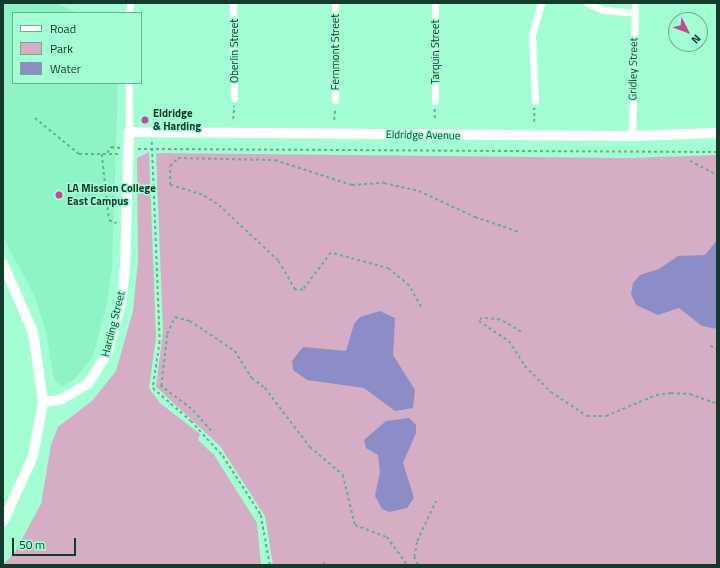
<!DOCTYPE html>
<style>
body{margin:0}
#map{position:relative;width:720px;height:568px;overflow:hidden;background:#a3fed3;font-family:"Titillium Web",sans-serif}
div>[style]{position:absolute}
.built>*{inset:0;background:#8ff4c5}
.green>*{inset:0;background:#d5aec5}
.water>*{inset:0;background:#8c8dc6}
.path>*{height:1.5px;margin-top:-0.75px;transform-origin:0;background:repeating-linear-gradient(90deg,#68ae8e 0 3px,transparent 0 6px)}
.street>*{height:7px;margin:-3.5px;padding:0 3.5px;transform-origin:3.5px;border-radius:3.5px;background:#fff}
.secondary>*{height:10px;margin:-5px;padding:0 5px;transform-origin:5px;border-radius:5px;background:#fff}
.dots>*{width:11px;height:11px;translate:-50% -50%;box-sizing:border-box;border:2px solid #a3fed3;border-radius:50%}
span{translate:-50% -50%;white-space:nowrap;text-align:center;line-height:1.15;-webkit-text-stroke:3px #a3fed3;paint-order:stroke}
.street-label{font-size:11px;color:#133a2a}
.poi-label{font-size:11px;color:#133a2a;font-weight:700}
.left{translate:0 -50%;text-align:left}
.frame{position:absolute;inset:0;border:4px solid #133a2a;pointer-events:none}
.legend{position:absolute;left:12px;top:12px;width:130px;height:72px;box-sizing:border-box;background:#a3fed3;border:1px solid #69b08f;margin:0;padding:5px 7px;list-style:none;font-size:12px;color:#133a2a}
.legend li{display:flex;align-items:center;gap:8px;height:20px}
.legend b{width:20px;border:1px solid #69b08f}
.north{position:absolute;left:668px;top:12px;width:40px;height:40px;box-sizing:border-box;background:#a3fed3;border:1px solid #69b08f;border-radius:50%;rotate:132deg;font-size:11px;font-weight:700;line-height:16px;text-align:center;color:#133a2a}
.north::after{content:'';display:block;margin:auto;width:14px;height:18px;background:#c44a9c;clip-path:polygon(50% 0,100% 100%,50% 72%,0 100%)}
.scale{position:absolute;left:12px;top:538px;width:64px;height:18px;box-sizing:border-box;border:2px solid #133a2a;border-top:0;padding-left:5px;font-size:12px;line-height:14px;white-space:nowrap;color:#133a2a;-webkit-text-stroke:3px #a3fed3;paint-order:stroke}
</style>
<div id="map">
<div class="built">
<i style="clip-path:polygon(3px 3px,56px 3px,77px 12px,13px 13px,13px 83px,118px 83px,112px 270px,106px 308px,93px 356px,76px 378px,62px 387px,54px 380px,46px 332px,35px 297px,3px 237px)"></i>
</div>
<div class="green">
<i style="clip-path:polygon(149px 152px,156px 337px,149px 388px,160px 403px,200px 434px,198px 440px,214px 455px,257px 523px,261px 565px,3px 565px,15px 552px,41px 504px,51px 445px,58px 427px,93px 400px,116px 371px,133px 311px,138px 260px,137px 158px)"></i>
<i style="clip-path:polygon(156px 153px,629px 158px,717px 155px,717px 565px,273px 565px,265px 516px,220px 446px,156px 387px,163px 331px)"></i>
</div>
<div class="water">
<i style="clip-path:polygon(717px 240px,717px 329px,702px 326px,679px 308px,658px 315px,636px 305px,631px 294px,633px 283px,640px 275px,659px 269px,678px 256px,705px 255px)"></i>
<i style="clip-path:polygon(380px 311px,395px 318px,393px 355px,415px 390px,413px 408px,395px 411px,364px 388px,307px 380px,293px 370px,292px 361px,303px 347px,346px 351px,354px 324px,360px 317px)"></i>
<i style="clip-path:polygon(409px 418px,416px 425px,416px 433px,403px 463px,414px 498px,407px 508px,389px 512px,382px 509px,375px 496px,380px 472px,378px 455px,366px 448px,364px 440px,386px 421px)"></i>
</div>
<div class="path">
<i style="left:435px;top:109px;width:12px;rotate:90deg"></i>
<i style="left:35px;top:118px;width:57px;rotate:39.3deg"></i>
<i style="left:79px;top:154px;width:40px"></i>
<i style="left:233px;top:119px;width:13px;rotate:-86deg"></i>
<i style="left:334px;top:120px;width:12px;rotate:-85deg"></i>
<i style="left:534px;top:122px;width:14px;rotate:-90deg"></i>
<i style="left:152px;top:142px;width:199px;rotate:87.7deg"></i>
<i style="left:160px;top:341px;width:48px;rotate:98.5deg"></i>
<i style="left:153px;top:388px;width:50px;rotate:41deg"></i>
<i style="left:191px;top:421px;width:47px;rotate:47.6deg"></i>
<i style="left:223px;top:456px;width:70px;rotate:57.2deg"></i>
<i style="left:261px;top:515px;width:51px;rotate:79.8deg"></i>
<i style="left:138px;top:149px;width:579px;rotate:0.3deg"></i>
<i style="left:107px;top:153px;width:7px;rotate:-56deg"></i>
<i style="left:111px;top:147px;width:9px;rotate:6deg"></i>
<i style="left:102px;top:154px;width:66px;rotate:83.9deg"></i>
<i style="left:109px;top:220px;width:8px;rotate:23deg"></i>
<i style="left:690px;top:161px;width:30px;rotate:27deg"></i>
<i style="left:421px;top:307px;width:24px;rotate:-120deg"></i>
<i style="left:409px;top:286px;width:26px;rotate:-140deg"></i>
<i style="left:389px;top:269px;width:60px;rotate:-164.6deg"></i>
<i style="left:331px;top:253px;width:46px;rotate:127.1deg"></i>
<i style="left:303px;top:290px;width:8px;rotate:180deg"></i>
<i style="left:295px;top:290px;width:34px;rotate:-120deg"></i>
<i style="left:278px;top:261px;width:83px;rotate:-136.9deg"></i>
<i style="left:217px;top:204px;width:17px;rotate:-149deg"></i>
<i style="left:202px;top:195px;width:34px;rotate:-163deg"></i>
<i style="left:170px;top:185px;width:19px;rotate:-90deg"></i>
<i style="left:170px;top:166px;width:11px;rotate:-45deg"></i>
<i style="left:178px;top:158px;width:97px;rotate:1.2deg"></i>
<i style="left:275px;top:160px;width:81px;rotate:18deg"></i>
<i style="left:352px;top:185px;width:32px;rotate:-4deg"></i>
<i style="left:384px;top:183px;width:36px;rotate:13deg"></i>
<i style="left:419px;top:191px;width:62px;rotate:24.9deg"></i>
<i style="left:475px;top:217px;width:46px;rotate:18.8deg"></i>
<i style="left:521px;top:332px;width:24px;rotate:-150deg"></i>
<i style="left:500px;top:320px;width:18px;rotate:-174deg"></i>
<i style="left:482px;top:318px;width:4px;rotate:135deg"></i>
<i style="left:479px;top:321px;width:36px;rotate:34deg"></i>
<i style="left:509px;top:341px;width:30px;rotate:57deg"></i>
<i style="left:525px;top:366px;width:37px;rotate:45deg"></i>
<i style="left:551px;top:392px;width:43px;rotate:33.7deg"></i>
<i style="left:587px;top:416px;width:19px"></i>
<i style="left:606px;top:416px;width:54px;rotate:-22.8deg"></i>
<i style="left:656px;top:395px;width:15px;rotate:-8deg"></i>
<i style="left:671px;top:393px;width:19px;rotate:3deg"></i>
<i style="left:690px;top:394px;width:29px;rotate:20deg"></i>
<i style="left:710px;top:346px;width:7px;rotate:16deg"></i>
<i style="left:211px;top:431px;width:30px;rotate:-132deg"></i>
<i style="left:191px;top:409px;width:38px;rotate:-143deg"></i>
<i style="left:161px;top:386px;width:52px;rotate:-83.4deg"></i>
<i style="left:167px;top:334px;width:19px;rotate:-65deg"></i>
<i style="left:175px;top:317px;width:16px;rotate:15deg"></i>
<i style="left:190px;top:321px;width:54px;rotate:33.7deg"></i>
<i style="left:235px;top:351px;width:32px;rotate:58deg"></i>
<i style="left:252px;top:378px;width:16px;rotate:38deg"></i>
<i style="left:265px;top:388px;width:74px;rotate:52.7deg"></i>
<i style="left:310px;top:447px;width:43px;rotate:40.3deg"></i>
<i style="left:343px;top:475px;width:51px;rotate:76.5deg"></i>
<i style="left:355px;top:525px;width:34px;rotate:21deg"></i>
<i style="left:387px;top:537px;width:34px;rotate:54deg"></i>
<i style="left:324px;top:562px;width:3px;rotate:72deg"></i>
<i style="left:418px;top:565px;width:9px;rotate:-117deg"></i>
<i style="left:414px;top:557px;width:16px;rotate:-79deg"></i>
<i style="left:417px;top:541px;width:44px;rotate:-64.6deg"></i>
</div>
<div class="street">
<i style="left:233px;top:3px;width:95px;rotate:89.4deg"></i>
<i style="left:335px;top:3px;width:97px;rotate:90deg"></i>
<i style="left:587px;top:3px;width:17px;rotate:24deg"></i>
<i style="left:603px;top:10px;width:32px;rotate:5deg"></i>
<i style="left:129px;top:13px;width:10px;rotate:-84deg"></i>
<i style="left:129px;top:83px;width:49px;rotate:90deg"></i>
<i style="left:435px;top:101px;width:98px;rotate:-90deg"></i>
<i style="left:535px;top:101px;width:66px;rotate:-92.6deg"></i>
<i style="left:532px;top:35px;width:33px;rotate:-74deg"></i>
<i style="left:632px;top:136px;width:133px;rotate:-88.7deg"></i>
</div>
<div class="secondary">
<i style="left:3px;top:264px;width:74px;rotate:66.2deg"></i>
<i style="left:33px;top:332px;width:71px;rotate:81.9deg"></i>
<i style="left:43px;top:402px;width:55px;rotate:100.5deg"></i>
<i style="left:33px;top:456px;width:72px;rotate:114.4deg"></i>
<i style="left:43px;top:402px;width:17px;rotate:-7deg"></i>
<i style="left:60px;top:400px;width:32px;rotate:-30deg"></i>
<i style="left:88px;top:384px;width:36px;rotate:-58deg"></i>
<i style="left:107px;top:354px;width:56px;rotate:-74.5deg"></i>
<i style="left:122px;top:300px;width:34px;rotate:-85deg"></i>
<i style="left:125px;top:266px;width:134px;rotate:-88.3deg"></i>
<i style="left:129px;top:132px;width:503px;rotate:0.46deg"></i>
<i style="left:632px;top:136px;width:85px;rotate:-2deg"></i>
</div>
<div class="dots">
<i style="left:145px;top:120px;background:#c44a9c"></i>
<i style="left:59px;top:195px;background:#c44a9c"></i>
</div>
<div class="street-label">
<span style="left:234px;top:51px;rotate:-90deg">Oberlin Street</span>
<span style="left:335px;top:52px;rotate:-90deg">Fernmont Street</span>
<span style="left:435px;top:52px;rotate:-90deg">Tarquin Street</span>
<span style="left:633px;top:69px;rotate:-89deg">Gridley Street</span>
<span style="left:423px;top:135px;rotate:1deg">Eldridge Avenue</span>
<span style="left:113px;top:324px;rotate:-76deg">Harding Street</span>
</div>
<div class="poi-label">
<span class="left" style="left:153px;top:120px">Eldridge<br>&amp; Harding</span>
<span class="left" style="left:67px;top:195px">LA Mission College<br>East Campus</span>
</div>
<div class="frame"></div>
<ul class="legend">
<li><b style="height:5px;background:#fff"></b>Road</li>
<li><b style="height:11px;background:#d5aec5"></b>Park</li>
<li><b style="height:11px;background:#8c8dc6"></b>Water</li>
</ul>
<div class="north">N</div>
<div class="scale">50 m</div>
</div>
